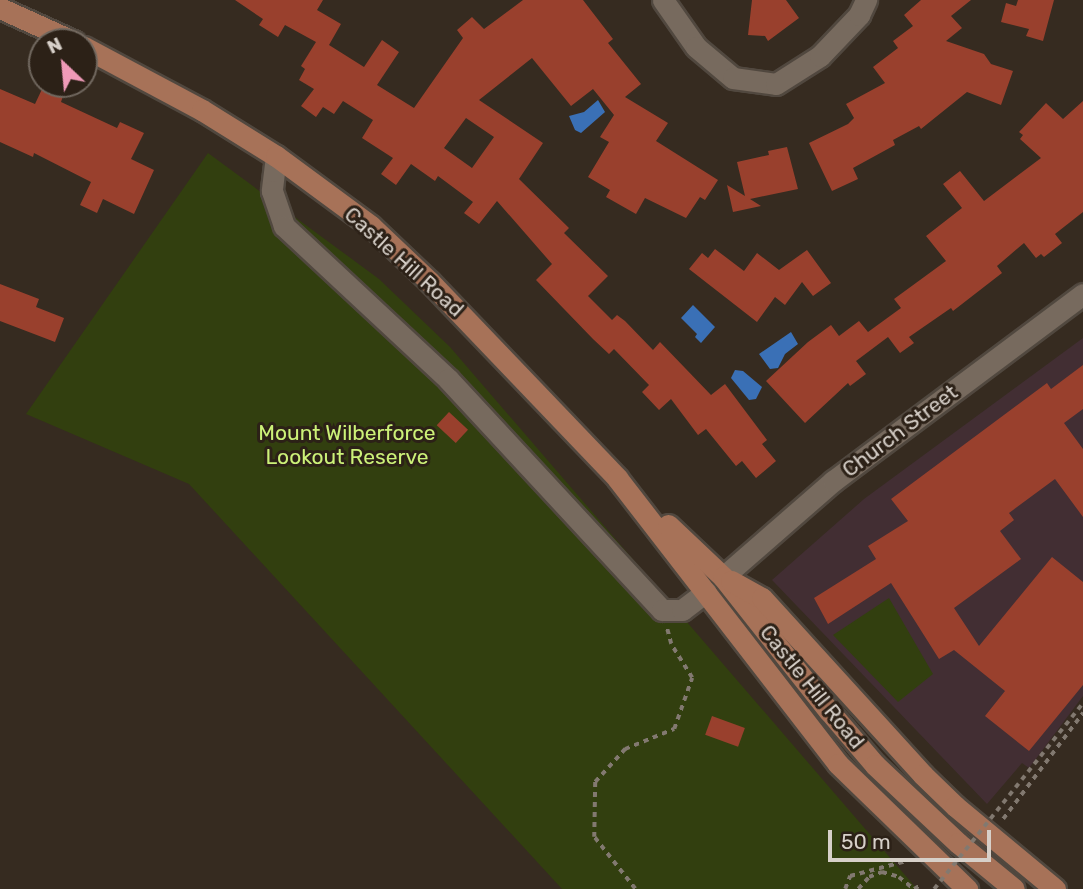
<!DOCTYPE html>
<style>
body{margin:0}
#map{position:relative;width:1083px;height:889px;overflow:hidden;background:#362b20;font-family:Rubik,sans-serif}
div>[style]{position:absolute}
.education>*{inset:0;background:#422e33}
.green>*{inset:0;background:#323f0f}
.water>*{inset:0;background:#3a70b6}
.building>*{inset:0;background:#99402d;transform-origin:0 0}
.path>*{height:3.5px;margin-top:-1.75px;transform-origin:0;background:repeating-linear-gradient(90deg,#827970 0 5px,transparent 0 10px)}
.roads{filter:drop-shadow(2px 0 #51483f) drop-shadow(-2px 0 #51483f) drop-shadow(0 2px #51483f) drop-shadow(0 -2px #51483f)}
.minor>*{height:21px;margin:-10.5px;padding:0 10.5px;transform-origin:10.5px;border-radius:10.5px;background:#776a5e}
.major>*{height:21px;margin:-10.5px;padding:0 10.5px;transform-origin:10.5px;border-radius:10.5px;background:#a77258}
.path-bridge>*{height:3.5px;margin-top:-1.75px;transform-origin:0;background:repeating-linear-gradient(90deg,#827970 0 5px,transparent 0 10px)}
span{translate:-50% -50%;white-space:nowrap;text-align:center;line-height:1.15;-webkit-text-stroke:6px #2c2117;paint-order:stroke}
.street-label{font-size:21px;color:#d7d0c9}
.park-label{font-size:21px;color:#ccf178}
.north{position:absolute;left:28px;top:28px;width:70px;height:70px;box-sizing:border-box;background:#2c2117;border:2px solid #70675e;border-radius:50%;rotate:334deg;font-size:19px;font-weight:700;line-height:28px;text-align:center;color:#d7d0c9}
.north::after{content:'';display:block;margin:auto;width:24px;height:32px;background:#ef9ab8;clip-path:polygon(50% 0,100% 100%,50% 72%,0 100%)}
.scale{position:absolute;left:828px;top:830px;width:163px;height:32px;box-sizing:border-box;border:4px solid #d7d0c9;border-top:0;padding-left:9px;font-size:21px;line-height:24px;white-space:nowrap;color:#d7d0c9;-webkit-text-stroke:5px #2c2117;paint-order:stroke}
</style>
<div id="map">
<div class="education">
<i style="clip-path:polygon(1083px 338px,1083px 696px,1029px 768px,1022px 763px,987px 804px,772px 580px,864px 499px)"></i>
</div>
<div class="green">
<i style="clip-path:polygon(208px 153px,379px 279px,450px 347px,917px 889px,562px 889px,189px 484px,26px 414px)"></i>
<i style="clip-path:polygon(889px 598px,933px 674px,898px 702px,833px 635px)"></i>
</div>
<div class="water">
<i style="clip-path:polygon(598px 100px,605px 112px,581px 133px,575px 130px,569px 116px,584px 112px)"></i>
<i style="clip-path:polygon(693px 305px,715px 327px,701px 343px,695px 337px,697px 334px,681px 318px)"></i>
<i style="clip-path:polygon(791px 332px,798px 344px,785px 354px,778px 368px,770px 369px,759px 354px)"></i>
<i style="clip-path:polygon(735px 370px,743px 371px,762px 387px,756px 399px,749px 400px,731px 378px)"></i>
</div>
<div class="building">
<i style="clip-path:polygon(evenodd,235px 0,323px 0,317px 10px,341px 24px,329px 45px,364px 67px,382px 40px,399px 52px,377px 85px,414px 108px,463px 38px,457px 30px,472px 17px,484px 29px,523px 0,583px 0,613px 39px,608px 43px,641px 84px,625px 97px,668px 123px,656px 141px,718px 180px,705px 200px,700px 197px,686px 218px,645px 198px,636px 214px,606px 197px,610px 190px,588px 177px,609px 142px,600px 137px,614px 115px,593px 89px,571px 106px,532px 58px,479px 100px,543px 143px,519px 179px,569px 228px,564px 233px,608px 276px,588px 296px,612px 320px,617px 315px,625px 321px,653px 350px,660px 342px,711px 395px,725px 384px,767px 440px,762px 444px,776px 461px,756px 478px,742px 461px,736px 466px,706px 429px,698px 435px,671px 399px,659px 410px,642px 392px,649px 385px,614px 349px,609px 354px,593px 339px,536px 280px,552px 264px,497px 201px,479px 224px,464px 213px,473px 202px,438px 176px,435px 181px,411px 164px,396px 185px,381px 174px,393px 158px,362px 138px,373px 120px,343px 101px,334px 114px,323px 107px,316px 117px,301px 106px,314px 89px,299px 80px,305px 69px,301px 66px,316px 42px,285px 25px,278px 37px,259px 25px,263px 19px,235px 0,466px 118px,494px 137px,472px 168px,444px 148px,466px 118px)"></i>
<i style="clip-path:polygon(752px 0,786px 0,799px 18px,768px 41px,765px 36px,748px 35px)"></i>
<i style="clip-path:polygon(921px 0,971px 0,951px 16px,962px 28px,946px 41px,984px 54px,991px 64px,1013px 71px,1001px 105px,967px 92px,921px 129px,919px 126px,893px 140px,895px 145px,853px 168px,858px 179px,832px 191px,809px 143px,848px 124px,854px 118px,846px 104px,885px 83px,873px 67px,898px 48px,893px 41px,913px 26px,904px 15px)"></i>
<i style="clip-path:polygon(1018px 0,1054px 0,1043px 41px,1026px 36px,1029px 29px,1001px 22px,1006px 3px,1016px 6px)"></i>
<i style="clip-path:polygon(43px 87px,63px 96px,61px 102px,117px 128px,120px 122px,144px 133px,131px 159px,154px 170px,134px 214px,103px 199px,97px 213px,80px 205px,91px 182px,34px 153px,33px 157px,0 142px,0 89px,35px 104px)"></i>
<i style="clip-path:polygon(1083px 101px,1083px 212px,1055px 234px,1062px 243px,1044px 257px,1041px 254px,1036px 258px,1024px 243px,997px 266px,1002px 273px,953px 311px,951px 308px,909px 337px,914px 343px,900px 353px,888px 337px,856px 361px,866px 374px,850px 386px,848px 383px,805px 423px,766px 381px,808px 342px,831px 325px,839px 336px,859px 321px,868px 332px,901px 308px,894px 299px,946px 261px,926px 236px,962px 208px,943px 184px,960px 171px,984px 201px,1041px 158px,1020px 139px,1023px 135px,1019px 132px,1046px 103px,1063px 119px)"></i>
<i style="clip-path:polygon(787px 147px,798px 189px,750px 199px,761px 206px,733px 212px,727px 185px,745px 196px,737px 162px,769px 155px,768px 151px)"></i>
<i style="clip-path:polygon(715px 249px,744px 271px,757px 253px,779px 270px,807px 250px,831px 283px,813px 296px,802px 282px,785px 305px,775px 297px,757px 322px,689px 269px,702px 253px,708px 258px)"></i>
<i style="clip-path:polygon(0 284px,39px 299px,36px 307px,64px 318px,55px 342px,0 321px)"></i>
<i style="clip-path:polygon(1083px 365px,1083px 409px,1064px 423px,1083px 449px,1083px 517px,1055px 479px,1009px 513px,1014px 520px,1000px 531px,1021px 559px,954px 608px,979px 646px,1052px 557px,1083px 582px,1083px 685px,1029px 751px,985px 716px,1005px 691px,954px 650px,939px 659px,891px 583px,828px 624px,814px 598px,876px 559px,868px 546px,908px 521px,891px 499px,1047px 383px,1051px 389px)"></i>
<i style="left:449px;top:412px;width:26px;height:18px;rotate:43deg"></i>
<i style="left:712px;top:716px;width:35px;height:20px;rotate:20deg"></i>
</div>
<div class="path">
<i style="left:1003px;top:819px;width:133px;rotate:-53deg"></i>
<i style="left:635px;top:889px;width:66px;rotate:-128.3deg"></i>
<i style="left:594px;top:837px;width:55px;rotate:-89deg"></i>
<i style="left:595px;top:782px;width:45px;rotate:-47.7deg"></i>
<i style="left:625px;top:749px;width:53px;rotate:-22.2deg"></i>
<i style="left:674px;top:729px;width:54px;rotate:-70.6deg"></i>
<i style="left:692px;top:678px;width:40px;rotate:-122deg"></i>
<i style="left:671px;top:644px;width:16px;rotate:-105deg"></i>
<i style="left:845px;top:889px;width:14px;rotate:-69deg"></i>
<i style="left:850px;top:876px;width:58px;rotate:-15deg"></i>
<i style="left:858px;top:889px;width:16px;rotate:-47deg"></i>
<i style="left:869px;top:877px;width:14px;rotate:-21deg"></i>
<i style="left:882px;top:872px;width:18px;rotate:16deg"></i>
<i style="left:899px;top:877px;width:19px;rotate:39deg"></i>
<i style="left:914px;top:889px;width:6px;rotate:-31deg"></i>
</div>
<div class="roads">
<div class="minor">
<i style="left:663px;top:0;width:57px;rotate:54.9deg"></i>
<i style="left:696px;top:47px;width:48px;rotate:40deg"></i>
<i style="left:733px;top:78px;width:43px;rotate:7.9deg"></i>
<i style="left:776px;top:84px;width:52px;rotate:-32.5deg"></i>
<i style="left:820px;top:56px;width:57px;rotate:-46.4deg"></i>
<i style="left:859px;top:15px;width:17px;rotate:-65deg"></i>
<i style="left:276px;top:156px;width:35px;rotate:97deg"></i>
<i style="left:272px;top:191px;width:37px;rotate:71deg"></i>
<i style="left:284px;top:226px;width:224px;rotate:43deg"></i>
<i style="left:448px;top:379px;width:315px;rotate:47.2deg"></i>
<i style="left:662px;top:610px;width:20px"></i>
<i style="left:682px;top:610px;width:30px;rotate:-37deg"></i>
<i style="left:723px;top:577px;width:146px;rotate:-41.1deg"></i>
<i style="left:833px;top:481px;width:312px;rotate:-36.8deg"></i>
</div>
<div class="major">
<i style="left:0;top:8px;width:82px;rotate:24.4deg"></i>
<i style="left:84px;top:47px;width:134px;rotate:28.1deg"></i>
<i style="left:202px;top:110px;width:87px;rotate:31.9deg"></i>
<i style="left:276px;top:156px;width:118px;rotate:36.4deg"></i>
<i style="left:371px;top:226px;width:81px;rotate:43.5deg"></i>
<i style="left:430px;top:282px;width:271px;rotate:46.3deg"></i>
<i style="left:617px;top:478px;width:361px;rotate:52.3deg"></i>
<i style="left:838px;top:764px;width:180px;rotate:44.1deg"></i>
<i style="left:668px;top:525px;width:76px;rotate:43.4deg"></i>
<i style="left:723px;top:577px;width:171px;rotate:51.7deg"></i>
<i style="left:829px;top:711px;width:71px;rotate:49.6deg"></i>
<i style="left:875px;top:765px;width:114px;rotate:43.2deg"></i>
<i style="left:958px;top:843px;width:72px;rotate:39.4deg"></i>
<i style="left:731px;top:581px;width:35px;rotate:29deg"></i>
<i style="left:762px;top:598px;width:239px;rotate:47.7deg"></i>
<i style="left:923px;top:775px;width:45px;rotate:44.1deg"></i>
<i style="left:955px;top:806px;width:130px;rotate:39.7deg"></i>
</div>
</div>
<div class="path-bridge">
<i style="left:934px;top:889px;width:238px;rotate:-51.3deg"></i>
</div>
<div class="street-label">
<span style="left:404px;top:262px;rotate:42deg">Castle Hill Road</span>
<span style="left:900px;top:431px;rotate:-37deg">Church Street</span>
<span style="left:812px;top:687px;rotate:51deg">Castle Hill Road</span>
</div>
<div class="park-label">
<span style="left:347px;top:445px">Mount Wilberforce<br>Lookout Reserve</span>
</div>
<div class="north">N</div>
<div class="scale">50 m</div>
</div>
